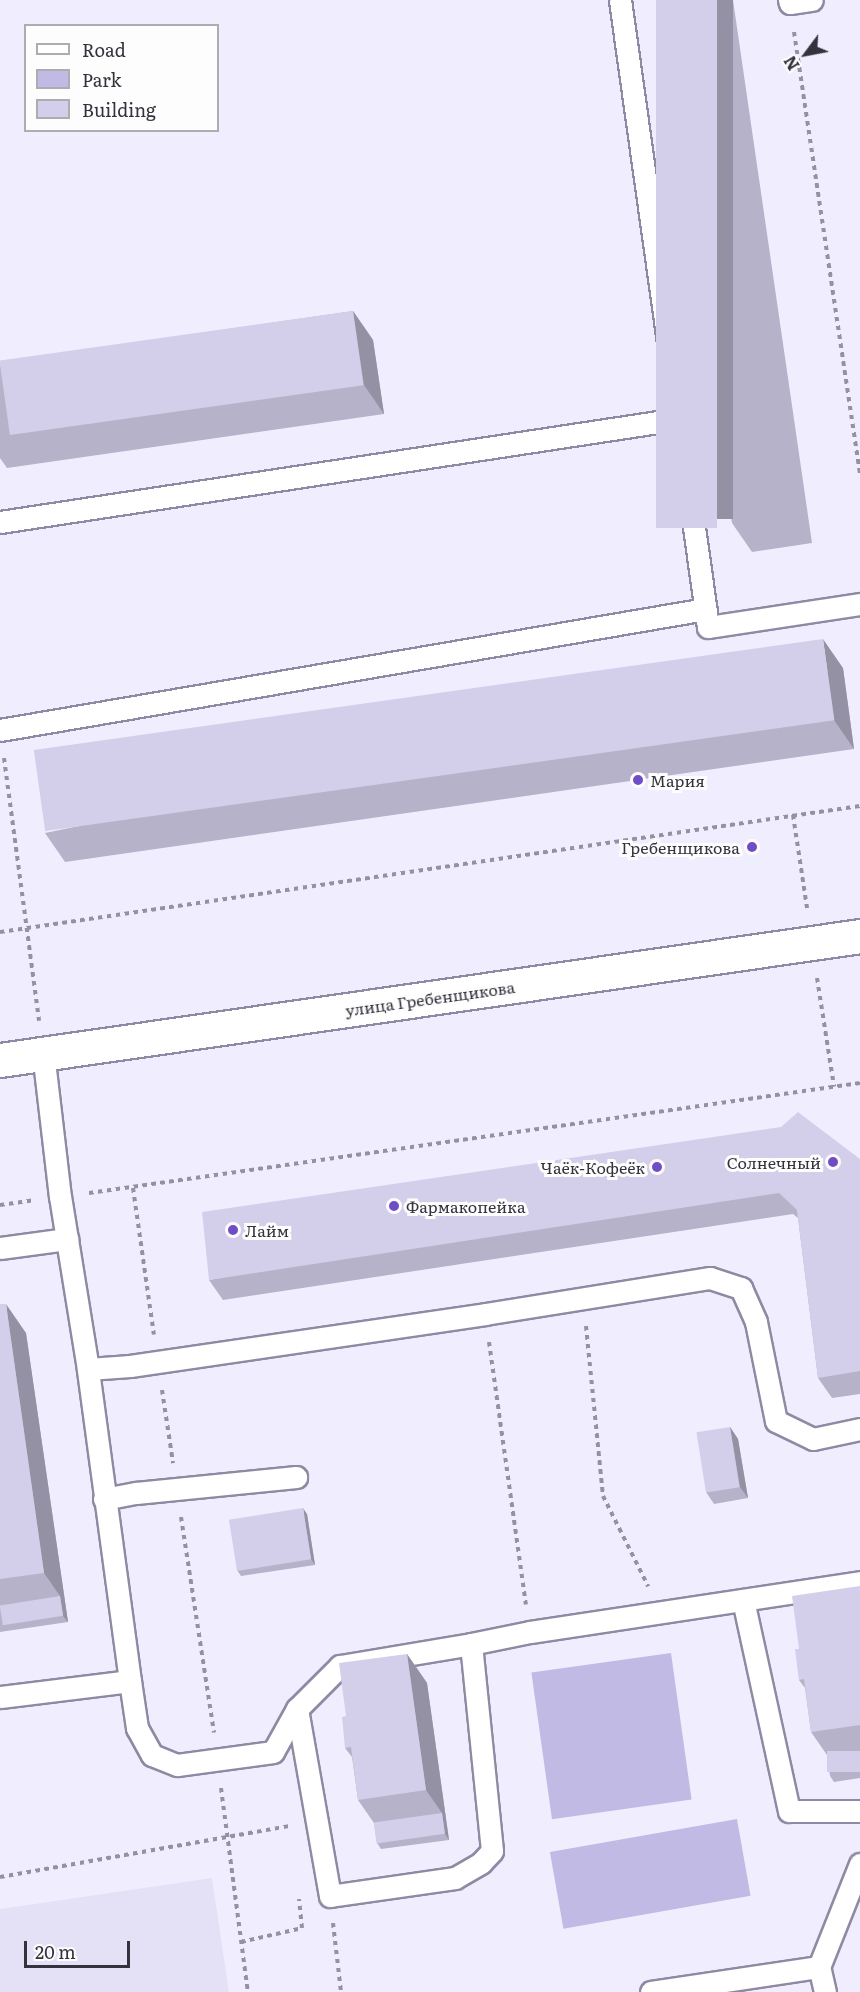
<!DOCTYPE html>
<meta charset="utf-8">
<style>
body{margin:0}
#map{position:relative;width:860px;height:1992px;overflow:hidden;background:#f0eefe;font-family:Literata,serif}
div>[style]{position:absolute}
.built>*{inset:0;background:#e4e1f6}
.green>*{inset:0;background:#c1bae4;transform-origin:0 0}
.path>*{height:4px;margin-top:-2px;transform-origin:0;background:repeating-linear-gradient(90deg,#93929f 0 4.5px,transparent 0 9px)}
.roads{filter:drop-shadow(2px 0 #8e8aa3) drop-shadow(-2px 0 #8e8aa3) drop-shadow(0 2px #8e8aa3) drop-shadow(0 -2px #8e8aa3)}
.service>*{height:21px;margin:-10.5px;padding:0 10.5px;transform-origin:10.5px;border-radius:10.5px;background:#fff}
.tertiary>*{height:33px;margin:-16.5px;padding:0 16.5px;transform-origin:16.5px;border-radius:16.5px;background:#fff}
.wall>*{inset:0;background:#b5b2c9}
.shaded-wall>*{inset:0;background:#9491a4;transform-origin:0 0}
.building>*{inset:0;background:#d3cfea;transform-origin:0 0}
.dots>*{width:16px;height:16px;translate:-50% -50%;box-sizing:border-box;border:3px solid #fdfdfd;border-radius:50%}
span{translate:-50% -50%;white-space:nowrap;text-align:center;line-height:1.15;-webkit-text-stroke:6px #fdfdfd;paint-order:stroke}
.poi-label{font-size:16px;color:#34333d}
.left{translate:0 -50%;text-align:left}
.right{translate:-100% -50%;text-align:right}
.street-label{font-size:16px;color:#34333d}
.legend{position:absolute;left:24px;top:24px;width:195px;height:108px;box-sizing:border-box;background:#fdfdfd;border:2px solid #adacb0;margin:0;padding:8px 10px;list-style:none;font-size:18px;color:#34333d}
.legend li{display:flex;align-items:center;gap:12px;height:30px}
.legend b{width:30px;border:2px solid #adacb0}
.north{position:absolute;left:776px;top:24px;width:60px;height:60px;-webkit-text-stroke:4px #fdfdfd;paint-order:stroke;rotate:238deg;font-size:16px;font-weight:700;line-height:24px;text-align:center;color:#34333d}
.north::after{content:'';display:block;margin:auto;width:21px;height:27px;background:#34333d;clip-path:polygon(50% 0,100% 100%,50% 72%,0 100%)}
.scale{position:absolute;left:24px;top:1941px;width:106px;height:27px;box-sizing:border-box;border:3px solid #34333d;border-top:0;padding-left:8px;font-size:18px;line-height:21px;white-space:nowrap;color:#34333d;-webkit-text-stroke:4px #fdfdfd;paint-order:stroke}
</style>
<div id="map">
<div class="built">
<i style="clip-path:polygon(212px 1878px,229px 1992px,0 1992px,0 1909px)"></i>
</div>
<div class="green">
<i style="left:671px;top:1653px;width:148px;height:141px;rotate:82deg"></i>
<i style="left:737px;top:1819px;width:78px;height:190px;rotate:80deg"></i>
</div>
<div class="path">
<i style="left:794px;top:32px;width:446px;rotate:81.5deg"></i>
<i style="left:4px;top:758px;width:265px;rotate:82.4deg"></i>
<i style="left:793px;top:815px;width:94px;rotate:81.4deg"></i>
<i style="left:0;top:932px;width:869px;rotate:-8.34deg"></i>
<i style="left:817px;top:978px;width:110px;rotate:81.1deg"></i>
<i style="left:133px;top:1188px;width:148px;rotate:81.9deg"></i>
<i style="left:89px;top:1193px;width:779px;rotate:-8.12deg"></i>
<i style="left:0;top:1205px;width:34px;rotate:-8deg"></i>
<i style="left:586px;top:1326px;width:171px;rotate:84.3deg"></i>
<i style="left:603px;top:1496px;width:101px;rotate:63.4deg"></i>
<i style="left:489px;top:1342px;width:265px;rotate:82deg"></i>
<i style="left:162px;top:1390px;width:74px;rotate:81.4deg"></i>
<i style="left:181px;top:1517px;width:218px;rotate:81.3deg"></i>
<i style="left:221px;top:1788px;width:206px;rotate:82.5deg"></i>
<i style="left:0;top:1877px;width:293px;rotate:-10deg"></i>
<i style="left:333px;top:1923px;width:69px;rotate:83.4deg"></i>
<i style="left:241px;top:1942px;width:63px;rotate:-12.9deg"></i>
<i style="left:302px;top:1928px;width:29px;rotate:-96deg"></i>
</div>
<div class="roads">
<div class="service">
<i style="left:620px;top:0;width:633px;rotate:82.01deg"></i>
<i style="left:708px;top:627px;width:154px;rotate:-8.6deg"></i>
<i style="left:789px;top:0;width:3px;rotate:72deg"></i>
<i style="left:790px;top:3px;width:22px;rotate:-8deg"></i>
<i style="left:0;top:522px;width:686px;rotate:-8.64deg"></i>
<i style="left:0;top:730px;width:716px;rotate:-9.73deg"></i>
<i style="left:0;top:1248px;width:68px;rotate:-7.7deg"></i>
<i style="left:88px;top:1369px;width:42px;rotate:-4.1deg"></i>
<i style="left:130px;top:1366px;width:359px;rotate:-8.3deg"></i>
<i style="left:485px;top:1314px;width:228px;rotate:-9.1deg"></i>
<i style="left:710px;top:1278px;width:33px;rotate:18deg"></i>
<i style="left:741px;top:1288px;width:37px;rotate:66deg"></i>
<i style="left:756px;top:1322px;width:101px;rotate:78.6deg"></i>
<i style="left:776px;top:1421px;width:41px;rotate:25.9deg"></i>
<i style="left:813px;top:1439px;width:48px;rotate:-12deg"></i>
<i style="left:104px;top:1499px;width:33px;rotate:-11deg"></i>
<i style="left:136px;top:1493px;width:161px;rotate:-5.7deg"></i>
<i style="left:743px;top:1600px;width:216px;rotate:77.7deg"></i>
<i style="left:789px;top:1811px;width:71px"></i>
<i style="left:471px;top:1644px;width:60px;rotate:-11.5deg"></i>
<i style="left:530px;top:1632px;width:334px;rotate:-8.6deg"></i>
<i style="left:130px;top:1681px;width:48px;rotate:81.5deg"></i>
<i style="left:137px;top:1728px;width:31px;rotate:61deg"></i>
<i style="left:152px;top:1755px;width:27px;rotate:22deg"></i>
<i style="left:177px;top:1765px;width:97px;rotate:-7.7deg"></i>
<i style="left:273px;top:1752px;width:49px;rotate:-60.8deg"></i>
<i style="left:297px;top:1709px;width:61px;rotate:-45deg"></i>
<i style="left:340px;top:1666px;width:133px;rotate:-9.5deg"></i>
<i style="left:471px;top:1644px;width:208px;rotate:84.2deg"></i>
<i style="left:492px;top:1851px;width:16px;rotate:133deg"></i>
<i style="left:481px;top:1863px;width:30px;rotate:150deg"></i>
<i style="left:455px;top:1878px;width:126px;rotate:171.8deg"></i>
<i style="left:330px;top:1896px;width:190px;rotate:-100deg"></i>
<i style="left:0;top:1697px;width:131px;rotate:-7deg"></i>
<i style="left:130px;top:1681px;width:315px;rotate:-97.7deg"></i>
<i style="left:88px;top:1369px;width:174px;rotate:-99.2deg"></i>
<i style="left:60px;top:1197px;width:145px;rotate:-96.7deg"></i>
<i style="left:651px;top:1992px;width:170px;rotate:-8.5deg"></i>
<i style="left:825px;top:1992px;width:26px;rotate:-103deg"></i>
<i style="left:819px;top:1967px;width:111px;rotate:-68.3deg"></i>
</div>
<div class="tertiary">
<i style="left:0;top:1060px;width:869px;rotate:-8.2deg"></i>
</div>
</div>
<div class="wall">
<i style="clip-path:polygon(656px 0,733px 0,812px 543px,752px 552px,732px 523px)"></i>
<i style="clip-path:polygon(353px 311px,373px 340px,384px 414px,7px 468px,0 458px,0 362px)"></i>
<i style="clip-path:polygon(843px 668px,854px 749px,65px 862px,45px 833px)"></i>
<i style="clip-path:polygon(860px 1159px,860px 1394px,832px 1398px,818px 1378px,798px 1218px,793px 1214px,223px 1300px,209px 1280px)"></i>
<i style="clip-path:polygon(0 1304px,26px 1333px,68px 1622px,0 1632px)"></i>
<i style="clip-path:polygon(730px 1427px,738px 1439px,748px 1498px,714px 1504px,706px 1492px)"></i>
<i style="clip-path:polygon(307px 1514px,315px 1565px,241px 1576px,237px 1570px)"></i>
<i style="clip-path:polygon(860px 1586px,860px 1778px,834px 1782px,830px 1776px,827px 1755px,811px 1732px,805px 1688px,799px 1680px)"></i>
<i style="clip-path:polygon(407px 1654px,427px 1683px,449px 1840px,381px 1849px,377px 1843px,374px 1823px,358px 1800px,352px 1757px,345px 1748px,346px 1716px)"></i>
</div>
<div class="shaded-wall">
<i style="left:717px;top:0;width:16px;height:519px"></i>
<i style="clip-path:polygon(353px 311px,373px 340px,384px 414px,364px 385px)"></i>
<i style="clip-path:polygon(823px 639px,843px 668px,854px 749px,834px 720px)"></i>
<i style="clip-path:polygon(6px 1304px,26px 1333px,68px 1622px,63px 1616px,60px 1596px,44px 1573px)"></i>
<i style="clip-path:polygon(730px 1427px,738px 1439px,748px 1498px,740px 1487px)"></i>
<i style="clip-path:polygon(303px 1508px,307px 1514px,315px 1565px,311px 1559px)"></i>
<i style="clip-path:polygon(407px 1654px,427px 1683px,449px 1840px,445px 1834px,442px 1813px,426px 1790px)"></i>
</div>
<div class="building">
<i style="left:656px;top:0;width:61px;height:528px"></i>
<i style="left:353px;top:311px;width:75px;height:357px;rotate:82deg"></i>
<i style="left:823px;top:639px;width:82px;height:797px;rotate:82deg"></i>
<i style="clip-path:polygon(798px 1112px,860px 1159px,860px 1371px,818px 1378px,797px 1210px,779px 1193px,209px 1280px,202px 1212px,781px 1127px)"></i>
<i style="clip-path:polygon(0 1304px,6px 1304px,44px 1573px,0 1579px)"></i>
<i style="left:730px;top:1427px;width:61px;height:34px;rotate:81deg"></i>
<i style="left:303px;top:1508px;width:52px;height:75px;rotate:81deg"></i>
<i style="clip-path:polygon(860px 1586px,860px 1725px,811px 1732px,804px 1679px,799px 1680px,797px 1665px,795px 1649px,799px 1649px,792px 1596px)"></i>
<i style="left:60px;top:1596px;width:20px;height:61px;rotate:81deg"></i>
<i style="clip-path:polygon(407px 1654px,426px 1790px,358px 1800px,351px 1747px,345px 1748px,342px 1717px,346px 1716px,339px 1663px)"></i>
<i style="left:860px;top:1751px;width:21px;height:33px;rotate:90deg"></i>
<i style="left:442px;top:1813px;width:21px;height:69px;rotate:82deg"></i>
</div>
<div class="dots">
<i style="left:638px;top:780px;background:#6f4dc6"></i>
<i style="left:752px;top:847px;background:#6f4dc6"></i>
<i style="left:833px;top:1162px;background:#6f4dc6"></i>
<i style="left:657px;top:1167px;background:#6f4dc6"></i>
<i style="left:394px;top:1206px;background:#6f4dc6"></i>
<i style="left:233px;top:1230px;background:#6f4dc6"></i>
</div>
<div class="poi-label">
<span class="left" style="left:650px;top:780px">Мария</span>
<span class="right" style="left:740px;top:847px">Гребенщикова</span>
<span class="right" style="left:821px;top:1162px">Солнечный</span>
<span class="right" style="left:645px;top:1167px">Чаёк-Кофеёк</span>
<span class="left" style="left:406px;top:1206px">Фармакопейка</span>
<span class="left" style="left:245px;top:1230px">Лайм</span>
</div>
<div class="street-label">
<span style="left:430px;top:998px;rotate:-8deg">улица Гребенщикова</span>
</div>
<ul class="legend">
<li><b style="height:8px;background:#fff"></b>Road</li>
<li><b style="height:16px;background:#c1bae4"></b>Park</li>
<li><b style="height:16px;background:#d3cfea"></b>Building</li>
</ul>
<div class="north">N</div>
<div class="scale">20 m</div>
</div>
